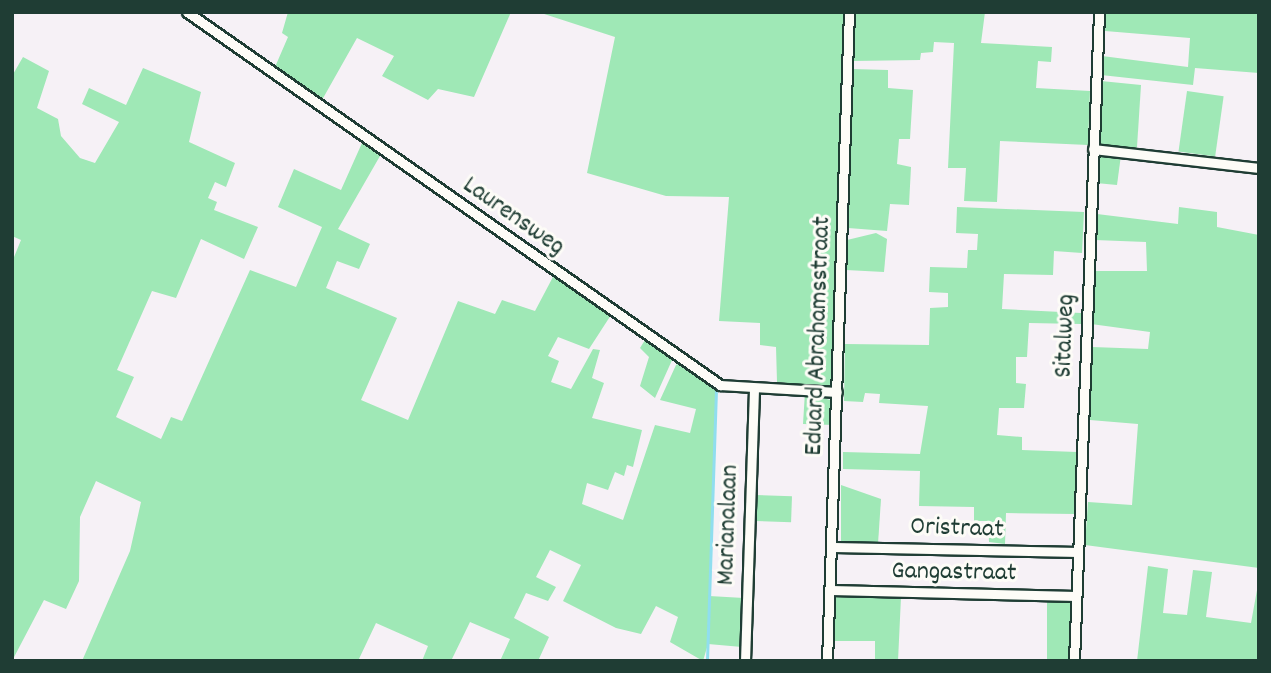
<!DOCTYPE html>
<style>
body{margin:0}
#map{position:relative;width:1271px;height:673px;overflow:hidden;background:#f6f1f6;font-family:Dekko,sans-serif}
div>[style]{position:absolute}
.green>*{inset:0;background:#9fe8b6;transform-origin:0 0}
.stream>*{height:2.5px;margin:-1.25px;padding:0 1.25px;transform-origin:1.25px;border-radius:1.25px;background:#90deef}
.roads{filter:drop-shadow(2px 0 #1f3d34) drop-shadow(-2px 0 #1f3d34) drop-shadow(0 2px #1f3d34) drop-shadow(0 -2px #1f3d34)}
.minor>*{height:9px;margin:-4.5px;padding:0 4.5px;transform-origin:4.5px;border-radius:4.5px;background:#fdfcf7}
span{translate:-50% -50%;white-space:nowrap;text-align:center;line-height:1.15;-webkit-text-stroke:6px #fdfcf7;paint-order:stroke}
.street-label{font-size:26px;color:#1f3d34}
.frame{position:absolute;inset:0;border:14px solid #1f3d34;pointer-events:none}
</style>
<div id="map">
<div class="green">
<i style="clip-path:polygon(288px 12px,511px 12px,474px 97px,438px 89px,428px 100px,382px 76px,394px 56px,357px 38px,322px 100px,275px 67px,288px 37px,282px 33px)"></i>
<i style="clip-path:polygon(538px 12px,846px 12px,833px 382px,827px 387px,777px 382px,776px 347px,760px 345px,760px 323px,719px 321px,729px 197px,666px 196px,587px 173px,615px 37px)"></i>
<i style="clip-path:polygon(853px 12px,985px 12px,981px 43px,1052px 47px,1051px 62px,1038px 61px,1036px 88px,1090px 91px,1088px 145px,1000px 141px,997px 202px,964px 201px,966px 168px,948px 168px,954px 43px,934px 42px,933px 52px,921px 53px,920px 60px,853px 61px)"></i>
<i style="clip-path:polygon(1106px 12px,1259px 12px,1259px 73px,1195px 68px,1193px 85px,1101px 75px,1102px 56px,1188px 67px,1190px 38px,1105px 31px)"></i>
<i style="clip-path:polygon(23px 57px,49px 71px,37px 108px,58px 119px,61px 136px,80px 158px,95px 163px,119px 122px,82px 104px,89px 88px,126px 105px,143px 68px,201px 92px,189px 142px,235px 163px,226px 187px,215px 182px,208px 198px,217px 202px,214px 210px,258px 227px,244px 259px,201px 239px,176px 298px,152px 291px,117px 370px,134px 377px,116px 417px,161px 439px,171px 417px,182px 421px,250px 270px,296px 287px,322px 227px,278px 207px,294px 169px,341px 190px,362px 143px,380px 156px,338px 229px,370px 244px,359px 269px,337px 261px,326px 288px,397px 318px,361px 400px,408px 420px,458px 301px,495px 314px,502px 300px,535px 311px,554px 275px,611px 315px,589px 349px,558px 337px,548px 356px,559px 361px,551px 382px,571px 389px,593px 349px,600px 350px,592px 378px,604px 383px,592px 418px,642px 430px,633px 467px,627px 465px,624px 476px,615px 472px,608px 490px,587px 483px,582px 504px,623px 520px,655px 425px,690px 433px,696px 409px,660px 400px,676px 365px,681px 362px,716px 386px,709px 596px,744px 598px,742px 647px,708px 644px,703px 661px,670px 642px,678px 617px,656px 606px,641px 634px,616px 628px,563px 601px,581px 565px,550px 550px,536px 577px,556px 587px,548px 601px,526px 593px,514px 618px,549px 637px,538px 661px,500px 661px,510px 639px,470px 622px,451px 661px,422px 661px,428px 646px,376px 623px,358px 661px,82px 661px,130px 551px,141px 502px,96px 481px,80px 517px,79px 581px,66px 609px,44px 600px,12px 661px,12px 262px,21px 240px,12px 236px,12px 76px)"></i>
<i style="clip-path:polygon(852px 69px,888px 70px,888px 88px,913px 90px,910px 139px,899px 139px,897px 164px,911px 167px,909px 205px,890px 204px,887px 231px,848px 228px)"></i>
<i style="clip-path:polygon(1101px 81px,1141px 85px,1137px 147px,1130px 151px,1098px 143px)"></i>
<i style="left:1187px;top:91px;width:37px;height:61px;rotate:8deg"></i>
<i style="clip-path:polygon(1121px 155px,1117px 185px,1096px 183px,1097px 156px)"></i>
<i style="clip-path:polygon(957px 207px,1084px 212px,1082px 253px,1054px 251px,1053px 275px,1004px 274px,1002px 309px,1081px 313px,1081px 324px,1029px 323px,1027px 357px,1016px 357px,1016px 383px,1026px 384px,1024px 408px,999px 408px,997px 435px,1022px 437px,1022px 450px,1077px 452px,1075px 514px,1006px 513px,1005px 544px,989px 542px,988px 521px,974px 521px,974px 507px,919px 506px,920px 471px,843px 469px,843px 452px,920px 454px,928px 406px,879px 403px,880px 394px,865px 393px,863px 402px,844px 401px,845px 344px,929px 345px,930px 308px,948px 307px,948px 293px,929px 292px,930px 267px,967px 268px,968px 250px,977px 250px,978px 234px,956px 233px)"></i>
<i style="clip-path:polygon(1179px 207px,1217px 212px,1217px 227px,1259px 235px,1259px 568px,1085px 545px,1088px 502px,1132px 505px,1138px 424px,1090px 420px,1092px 347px,1148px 349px,1150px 332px,1091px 324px,1094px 271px,1147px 271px,1146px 242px,1095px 240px,1097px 214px,1178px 224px)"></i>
<i style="clip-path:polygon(876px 233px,887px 239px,884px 272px,846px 270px,847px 240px)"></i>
<i style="clip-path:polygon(645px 340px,673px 358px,655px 398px,640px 386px,649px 357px,640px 348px)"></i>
<i style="clip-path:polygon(805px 392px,833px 401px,834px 425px,803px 424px)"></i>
<i style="clip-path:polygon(841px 485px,881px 499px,878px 544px,841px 543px)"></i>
<i style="left:756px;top:495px;width:36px;height:26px;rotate:2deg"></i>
<i style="clip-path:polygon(1148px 566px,1168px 569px,1163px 613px,1187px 615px,1193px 570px,1212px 572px,1206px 617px,1251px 623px,1259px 579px,1259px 661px,1137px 661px)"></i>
<i style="clip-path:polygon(834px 594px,901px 597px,898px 661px,875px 661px,875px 641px,832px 641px)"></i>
<i style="left:1047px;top:601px;width:25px;height:60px"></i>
</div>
<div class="stream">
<i style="left:707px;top:661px;width:275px;rotate:-88.1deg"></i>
</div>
<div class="roads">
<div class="minor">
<i style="left:187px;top:12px;width:651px;rotate:34.98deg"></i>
<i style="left:720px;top:385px;width:117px;rotate:3.4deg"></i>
<i style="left:1093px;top:149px;width:167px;rotate:6.5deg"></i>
<i style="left:834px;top:547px;width:244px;rotate:1.2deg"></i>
<i style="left:831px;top:590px;width:245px;rotate:1.4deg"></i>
<i style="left:745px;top:661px;width:271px;rotate:-88.1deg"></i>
<i style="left:827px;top:661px;width:649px;rotate:-88.06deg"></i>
<i style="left:1074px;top:661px;width:649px;rotate:-87.79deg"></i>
</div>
</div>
<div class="street-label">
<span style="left:513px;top:217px;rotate:35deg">Laurensweg</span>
<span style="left:819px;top:336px;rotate:-88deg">Eduard Abrahamsstraat</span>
<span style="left:1066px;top:336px;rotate:-88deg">Sitalweg</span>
<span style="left:729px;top:525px;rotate:-88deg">Marianalaan</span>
<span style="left:957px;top:529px;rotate:2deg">Oristraat</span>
<span style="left:954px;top:573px;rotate:1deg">Gangastraat</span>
</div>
<div class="frame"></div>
</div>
